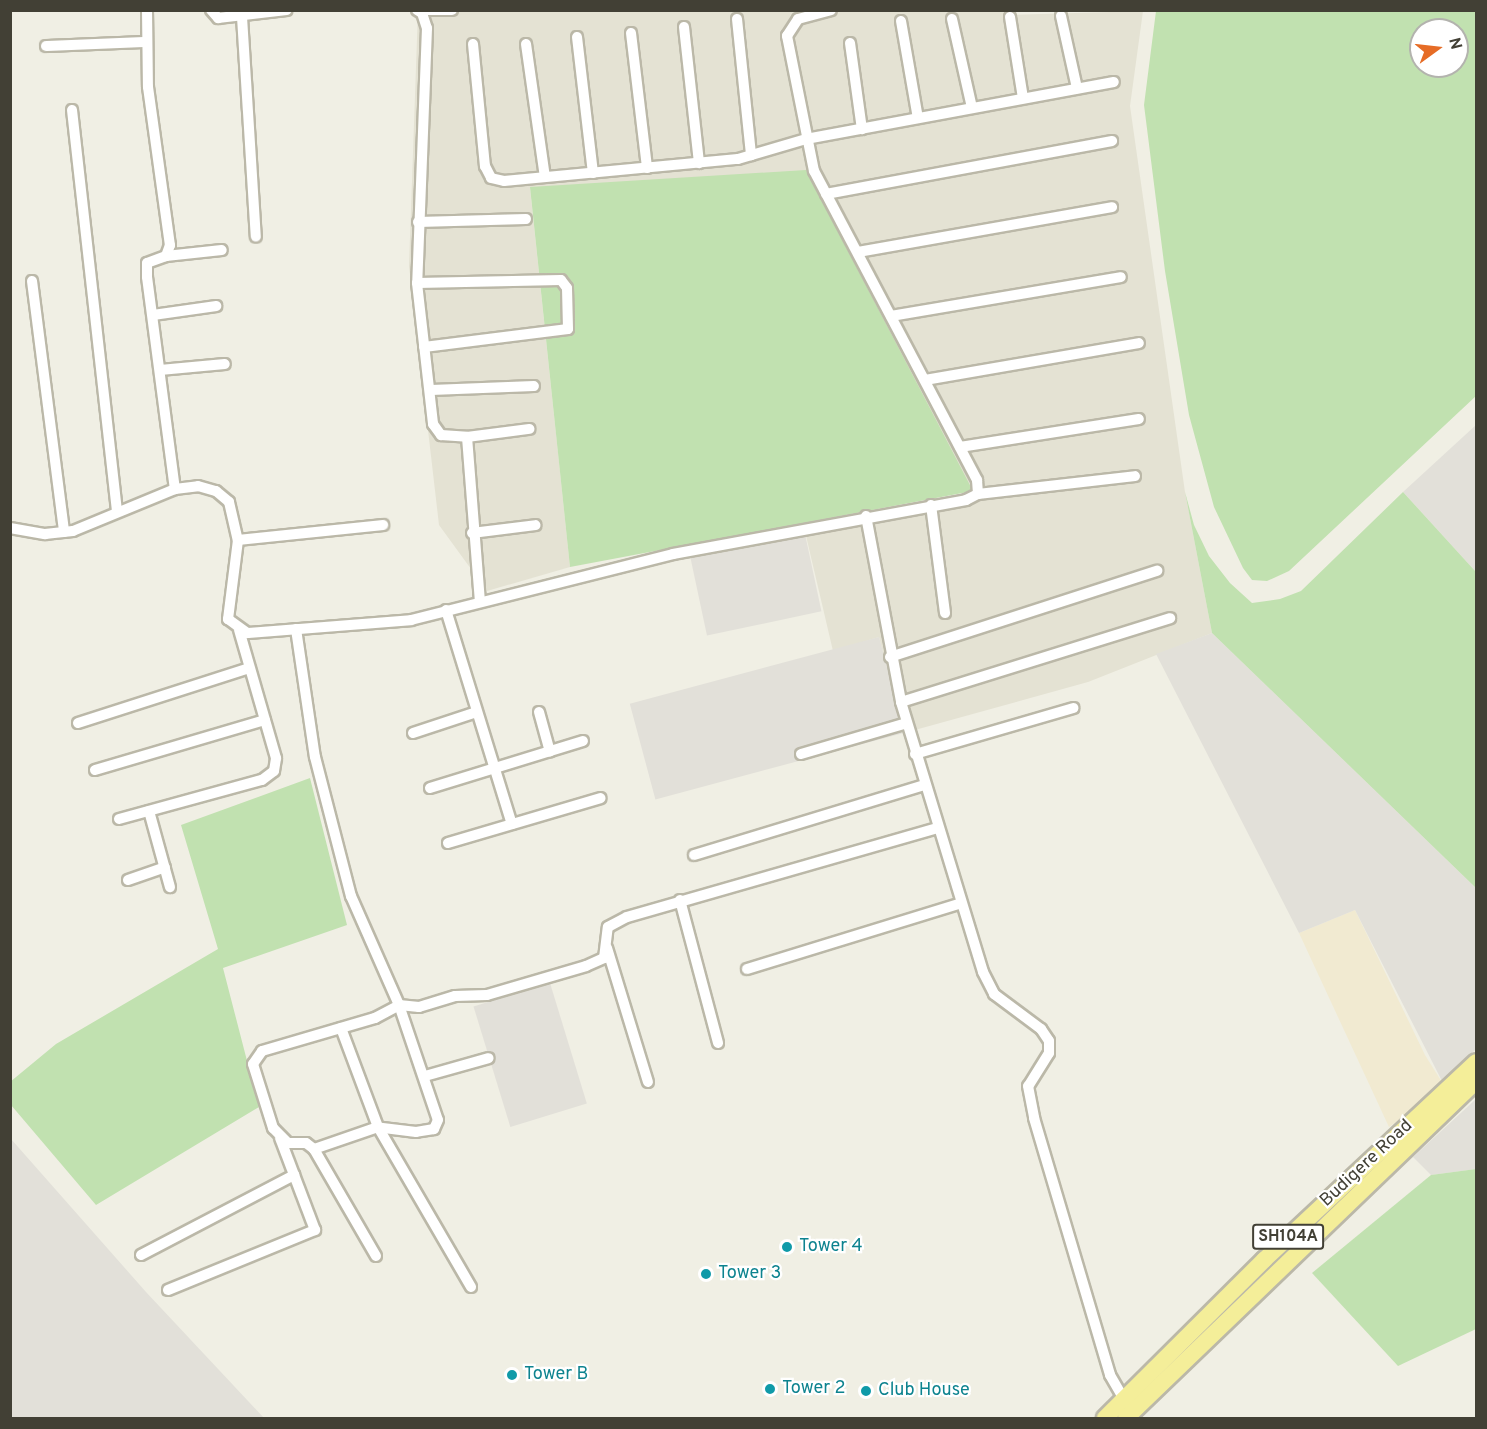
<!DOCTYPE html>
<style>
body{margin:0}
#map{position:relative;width:1487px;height:1429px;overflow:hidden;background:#f0efe4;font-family:Overpass,sans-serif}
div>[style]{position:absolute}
.residential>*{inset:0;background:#e4e2d3}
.commercial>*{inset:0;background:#f1ead1}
.industrial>*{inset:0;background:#e2e0d9;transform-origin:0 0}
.green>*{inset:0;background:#c1e1b0}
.roads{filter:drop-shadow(2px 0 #bbb8a8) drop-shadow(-2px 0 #bbb8a8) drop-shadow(0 2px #bbb8a8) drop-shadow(0 -2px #bbb8a8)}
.minor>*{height:10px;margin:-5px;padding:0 5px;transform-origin:5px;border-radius:5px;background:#fff}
.primary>*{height:16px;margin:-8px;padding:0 8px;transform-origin:8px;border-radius:8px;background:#f4ee99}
.dots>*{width:16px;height:16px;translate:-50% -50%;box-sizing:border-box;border:3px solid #fff;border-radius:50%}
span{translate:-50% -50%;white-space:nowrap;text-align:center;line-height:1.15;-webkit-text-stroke:4.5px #fff;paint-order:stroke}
.shield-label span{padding:2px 4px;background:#fff;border:2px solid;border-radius:4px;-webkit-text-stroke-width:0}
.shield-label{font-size:16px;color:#424035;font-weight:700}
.street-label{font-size:18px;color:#424035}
.culture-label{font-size:18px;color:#0d838f}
.left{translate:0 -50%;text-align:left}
.frame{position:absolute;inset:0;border:12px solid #424035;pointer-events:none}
.north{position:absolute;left:1409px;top:18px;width:60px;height:60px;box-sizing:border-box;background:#fff;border:2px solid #b3b3ae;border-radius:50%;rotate:75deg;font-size:16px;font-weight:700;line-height:24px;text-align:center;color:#424035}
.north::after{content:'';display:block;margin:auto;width:21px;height:27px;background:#e66c26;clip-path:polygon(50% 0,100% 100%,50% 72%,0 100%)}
</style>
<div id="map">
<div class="residential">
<i style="clip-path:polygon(418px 10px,1003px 10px,1004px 15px,1143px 11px,1130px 106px,1185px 492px,1212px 633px,1088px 682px,904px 733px,879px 637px,833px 651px,803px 523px,973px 492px,530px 188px,570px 567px,487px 591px,439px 525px,409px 266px)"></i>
</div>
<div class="commercial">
<i style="clip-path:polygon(1355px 910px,1425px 1055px,1445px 1087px,1389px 1127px,1299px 933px)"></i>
</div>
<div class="industrial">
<i style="clip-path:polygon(1476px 425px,1476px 572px,1403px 492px)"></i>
<i style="left:805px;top:534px;width:79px;height:117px;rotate:78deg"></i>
<i style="clip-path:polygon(1212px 633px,1476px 888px,1476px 1049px,1443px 1083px,1355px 910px,1299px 933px,1156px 654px)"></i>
<i style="left:879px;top:637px;width:99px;height:258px;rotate:75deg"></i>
<i style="left:550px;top:983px;width:126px;height:80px;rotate:73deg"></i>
<i style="clip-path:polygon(1476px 1099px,1476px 1169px,1431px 1175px,1413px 1157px)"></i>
<i style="clip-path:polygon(11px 1139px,146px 1292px,264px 1418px,11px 1418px)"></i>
</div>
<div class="green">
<i style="clip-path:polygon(evenodd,1156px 11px,1476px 11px,1476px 396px,1289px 571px,1267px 581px,1252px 580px,1243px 568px,1214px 507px,1189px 415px,1165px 271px,1144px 105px,1156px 11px,1421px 30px,1457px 30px,1457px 66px,1421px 66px,1421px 30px)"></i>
<i style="clip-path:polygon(806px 170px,973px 491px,570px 567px,530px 187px)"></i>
<i style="clip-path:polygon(1185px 492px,1194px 525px,1209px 556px,1230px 583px,1252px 603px,1280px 599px,1301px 591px,1403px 492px,1476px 572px,1476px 888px,1212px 633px)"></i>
<i style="clip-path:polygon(310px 778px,347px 925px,223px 968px,259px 1107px,96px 1205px,11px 1105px,10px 1082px,56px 1044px,218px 949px,181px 825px)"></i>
<i style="clip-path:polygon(1476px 1169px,1476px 1329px,1398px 1366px,1312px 1273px,1431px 1175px)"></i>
</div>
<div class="roads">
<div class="minor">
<i style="left:147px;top:10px;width:77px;rotate:89.3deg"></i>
<i style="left:148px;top:87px;width:160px;rotate:82.1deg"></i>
<i style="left:170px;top:245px;width:12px;rotate:110deg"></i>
<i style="left:166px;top:256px;width:20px;rotate:160deg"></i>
<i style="left:147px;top:263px;width:14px;rotate:90deg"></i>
<i style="left:147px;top:277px;width:214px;rotate:82.5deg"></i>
<i style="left:211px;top:10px;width:11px;rotate:49deg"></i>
<i style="left:218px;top:18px;width:69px;rotate:-6.6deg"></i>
<i style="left:417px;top:10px;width:6px;rotate:31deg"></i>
<i style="left:422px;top:13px;width:16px;rotate:72deg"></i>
<i style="left:427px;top:28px;width:255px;rotate:92.2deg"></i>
<i style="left:417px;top:283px;width:142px;rotate:83.5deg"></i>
<i style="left:433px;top:424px;width:14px;rotate:54deg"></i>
<i style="left:441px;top:435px;width:26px;rotate:4deg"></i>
<i style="left:467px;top:437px;width:165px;rotate:85.5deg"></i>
<i style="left:423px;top:10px;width:29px"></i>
<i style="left:1061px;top:16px;width:74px;rotate:77.5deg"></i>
<i style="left:242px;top:17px;width:220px;rotate:86.4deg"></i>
<i style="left:1010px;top:17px;width:82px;rotate:80.9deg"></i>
<i style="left:737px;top:19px;width:137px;rotate:84.1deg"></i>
<i style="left:952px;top:19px;width:91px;rotate:77.3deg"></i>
<i style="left:901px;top:21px;width:98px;rotate:80.1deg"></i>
<i style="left:684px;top:27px;width:137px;rotate:83.7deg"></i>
<i style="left:631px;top:33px;width:136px;rotate:83.2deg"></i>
<i style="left:577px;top:37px;width:137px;rotate:83.3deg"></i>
<i style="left:850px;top:43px;width:87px;rotate:82.1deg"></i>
<i style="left:473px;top:44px;width:123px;rotate:84.4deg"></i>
<i style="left:485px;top:166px;width:13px;rotate:63deg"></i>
<i style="left:491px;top:178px;width:13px;rotate:13deg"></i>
<i style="left:504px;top:181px;width:235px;rotate:-5.4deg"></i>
<i style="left:738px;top:159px;width:71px;rotate:-16.4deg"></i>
<i style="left:806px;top:139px;width:313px;rotate:-10.5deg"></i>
<i style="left:526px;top:44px;width:134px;rotate:81.9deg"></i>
<i style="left:46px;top:46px;width:99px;rotate:-2.3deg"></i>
<i style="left:72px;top:110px;width:404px;rotate:83.6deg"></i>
<i style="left:826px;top:194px;width:291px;rotate:-10.5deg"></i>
<i style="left:418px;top:222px;width:108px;rotate:-1.6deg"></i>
<i style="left:858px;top:252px;width:258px;rotate:-10deg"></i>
<i style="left:166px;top:256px;width:56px;rotate:-6.1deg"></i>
<i style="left:32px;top:281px;width:253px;rotate:82.7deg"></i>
<i style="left:417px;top:283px;width:144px;rotate:-1.2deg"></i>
<i style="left:561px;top:280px;width:10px;rotate:53deg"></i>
<i style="left:567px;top:288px;width:41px;rotate:88.6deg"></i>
<i style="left:568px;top:329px;width:145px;rotate:172.9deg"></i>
<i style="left:153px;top:315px;width:64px;rotate:-8.1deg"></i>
<i style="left:891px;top:316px;width:233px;rotate:-9.6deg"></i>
<i style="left:160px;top:370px;width:65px;rotate:-5.3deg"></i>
<i style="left:925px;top:380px;width:217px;rotate:-9.8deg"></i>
<i style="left:431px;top:390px;width:103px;rotate:-2.2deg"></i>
<i style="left:467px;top:437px;width:63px;rotate:-7.4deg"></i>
<i style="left:960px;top:447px;width:181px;rotate:-8.9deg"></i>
<i style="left:978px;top:494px;width:158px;rotate:-6.5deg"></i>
<i style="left:931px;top:505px;width:109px;rotate:82.6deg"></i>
<i style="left:866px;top:516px;width:189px;rotate:79.3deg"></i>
<i style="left:901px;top:702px;width:282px;rotate:73.1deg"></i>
<i style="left:983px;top:972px;width:25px;rotate:63deg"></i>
<i style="left:994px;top:994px;width:59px;rotate:36.7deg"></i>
<i style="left:1041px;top:1029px;width:14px;rotate:56deg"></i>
<i style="left:1049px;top:1041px;width:12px;rotate:90deg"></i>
<i style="left:1049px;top:1053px;width:39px;rotate:122deg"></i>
<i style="left:1028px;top:1086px;width:33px;rotate:79deg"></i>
<i style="left:1034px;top:1118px;width:268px;rotate:73.5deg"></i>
<i style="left:1110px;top:1375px;width:32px;rotate:60deg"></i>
<i style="left:10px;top:528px;width:36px;rotate:10deg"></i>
<i style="left:45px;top:534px;width:28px;rotate:-6deg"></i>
<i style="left:73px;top:531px;width:110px;rotate:-22.4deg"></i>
<i style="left:175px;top:489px;width:23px;rotate:-7deg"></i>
<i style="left:198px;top:486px;width:19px;rotate:16deg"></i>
<i style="left:216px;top:491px;width:17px;rotate:40deg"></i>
<i style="left:229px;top:502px;width:39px;rotate:77deg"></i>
<i style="left:238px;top:540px;width:80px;rotate:97.2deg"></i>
<i style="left:228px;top:619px;width:24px;rotate:36deg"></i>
<i style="left:247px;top:633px;width:165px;rotate:-4.5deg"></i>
<i style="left:411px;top:620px;width:270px;rotate:-14.1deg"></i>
<i style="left:673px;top:554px;width:298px;rotate:-10.4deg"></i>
<i style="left:966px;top:500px;width:13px;rotate:-27deg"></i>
<i style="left:978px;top:494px;width:14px;rotate:-94deg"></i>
<i style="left:977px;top:480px;width:349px;rotate:-117.8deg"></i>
<i style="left:814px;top:171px;width:138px;rotate:-101.3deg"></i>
<i style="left:787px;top:36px;width:20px;rotate:-57deg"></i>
<i style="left:798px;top:19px;width:34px;rotate:-15deg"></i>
<i style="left:472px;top:533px;width:64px;rotate:-7.1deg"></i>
<i style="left:238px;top:540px;width:146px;rotate:-5.9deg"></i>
<i style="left:446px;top:610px;width:224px;rotate:72.9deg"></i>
<i style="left:296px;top:629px;width:129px;rotate:81.6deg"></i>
<i style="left:315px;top:757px;width:144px;rotate:75.5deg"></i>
<i style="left:351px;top:896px;width:119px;rotate:66.2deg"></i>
<i style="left:399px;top:1005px;width:121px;rotate:71.3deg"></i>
<i style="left:438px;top:1120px;width:10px;rotate:114deg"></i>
<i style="left:434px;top:1129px;width:18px;rotate:171deg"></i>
<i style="left:416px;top:1132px;width:38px;rotate:-173deg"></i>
<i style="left:378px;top:1127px;width:68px;rotate:161deg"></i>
<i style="left:890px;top:657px;width:281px;rotate:-17.9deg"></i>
<i style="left:901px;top:702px;width:282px;rotate:-17.3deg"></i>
<i style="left:539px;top:712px;width:41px;rotate:74.6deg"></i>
<i style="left:78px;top:723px;width:180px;rotate:-17.8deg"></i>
<i style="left:413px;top:733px;width:67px;rotate:-18.2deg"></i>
<i style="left:801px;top:754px;width:110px;rotate:-16.3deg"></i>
<i style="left:915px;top:754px;width:165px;rotate:-16.2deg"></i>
<i style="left:95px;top:770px;width:177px;rotate:-16.4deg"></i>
<i style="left:430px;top:788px;width:160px;rotate:-17.1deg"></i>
<i style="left:149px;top:811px;width:79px;rotate:74.6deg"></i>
<i style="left:119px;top:819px;width:148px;rotate:-15.3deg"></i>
<i style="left:262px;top:780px;width:15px;rotate:-37deg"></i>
<i style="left:274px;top:771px;width:13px;rotate:-81deg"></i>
<i style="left:276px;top:758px;width:133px;rotate:-106.1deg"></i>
<i style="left:448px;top:843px;width:159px;rotate:-16.4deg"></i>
<i style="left:694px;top:855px;width:240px;rotate:-16.9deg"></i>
<i style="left:128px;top:880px;width:39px;rotate:-19deg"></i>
<i style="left:680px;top:900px;width:148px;rotate:75.1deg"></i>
<i style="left:607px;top:948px;width:140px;rotate:73deg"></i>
<i style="left:747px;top:969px;width:224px;rotate:-17.1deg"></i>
<i style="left:341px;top:1028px;width:106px;rotate:69.5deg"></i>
<i style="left:378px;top:1127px;width:185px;rotate:59.8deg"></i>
<i style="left:425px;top:1076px;width:66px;rotate:-15.7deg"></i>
<i style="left:141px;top:1255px;width:173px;rotate:-27.6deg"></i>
<i style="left:376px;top:1256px;width:124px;rotate:-120.1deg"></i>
<i style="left:314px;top:1149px;width:10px;rotate:-143deg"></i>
<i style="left:306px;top:1143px;width:18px;rotate:180deg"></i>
<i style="left:288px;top:1143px;width:21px;rotate:-135deg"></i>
<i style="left:273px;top:1128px;width:67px;rotate:-107.4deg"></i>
<i style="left:253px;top:1064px;width:16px;rotate:-55deg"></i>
<i style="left:262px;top:1051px;width:118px;rotate:-16.3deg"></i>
<i style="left:375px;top:1018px;width:27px;rotate:-28deg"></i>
<i style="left:399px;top:1005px;width:20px;rotate:6deg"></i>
<i style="left:419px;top:1007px;width:38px;rotate:-17deg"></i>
<i style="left:455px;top:996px;width:32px;rotate:-2deg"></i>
<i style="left:487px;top:995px;width:103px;rotate:-16.3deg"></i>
<i style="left:586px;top:966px;width:20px;rotate:-24deg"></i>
<i style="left:604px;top:958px;width:31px;rotate:-83deg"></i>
<i style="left:608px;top:927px;width:21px;rotate:-28deg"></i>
<i style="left:627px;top:917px;width:323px;rotate:-16deg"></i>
<i style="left:168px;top:1290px;width:159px;rotate:-22.2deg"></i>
<i style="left:315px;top:1230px;width:98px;rotate:-110.8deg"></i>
</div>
<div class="primary">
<i style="left:1105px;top:1418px;width:224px;rotate:-44.8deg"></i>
<i style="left:1264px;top:1260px;width:290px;rotate:-43deg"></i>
<i style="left:1126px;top:1418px;width:486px;rotate:-43.9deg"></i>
</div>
</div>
<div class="dots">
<i style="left:787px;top:1247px;background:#0f9aa8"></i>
<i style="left:706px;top:1274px;background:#0f9aa8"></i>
<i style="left:512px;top:1375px;background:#0f9aa8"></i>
<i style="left:770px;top:1389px;background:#0f9aa8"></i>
<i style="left:866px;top:1391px;background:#0f9aa8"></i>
</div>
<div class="shield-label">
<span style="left:1288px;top:1237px">SH104A</span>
</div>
<div class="street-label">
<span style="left:1367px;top:1164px;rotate:-43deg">Budigere Road</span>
</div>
<div class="culture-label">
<span class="left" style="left:799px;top:1247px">Tower 4</span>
<span class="left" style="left:718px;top:1274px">Tower 3</span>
<span class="left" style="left:524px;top:1375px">Tower B</span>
<span class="left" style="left:782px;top:1389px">Tower 2</span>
<span class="left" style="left:878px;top:1391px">Club House</span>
</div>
<div class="frame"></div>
<div class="north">N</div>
</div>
